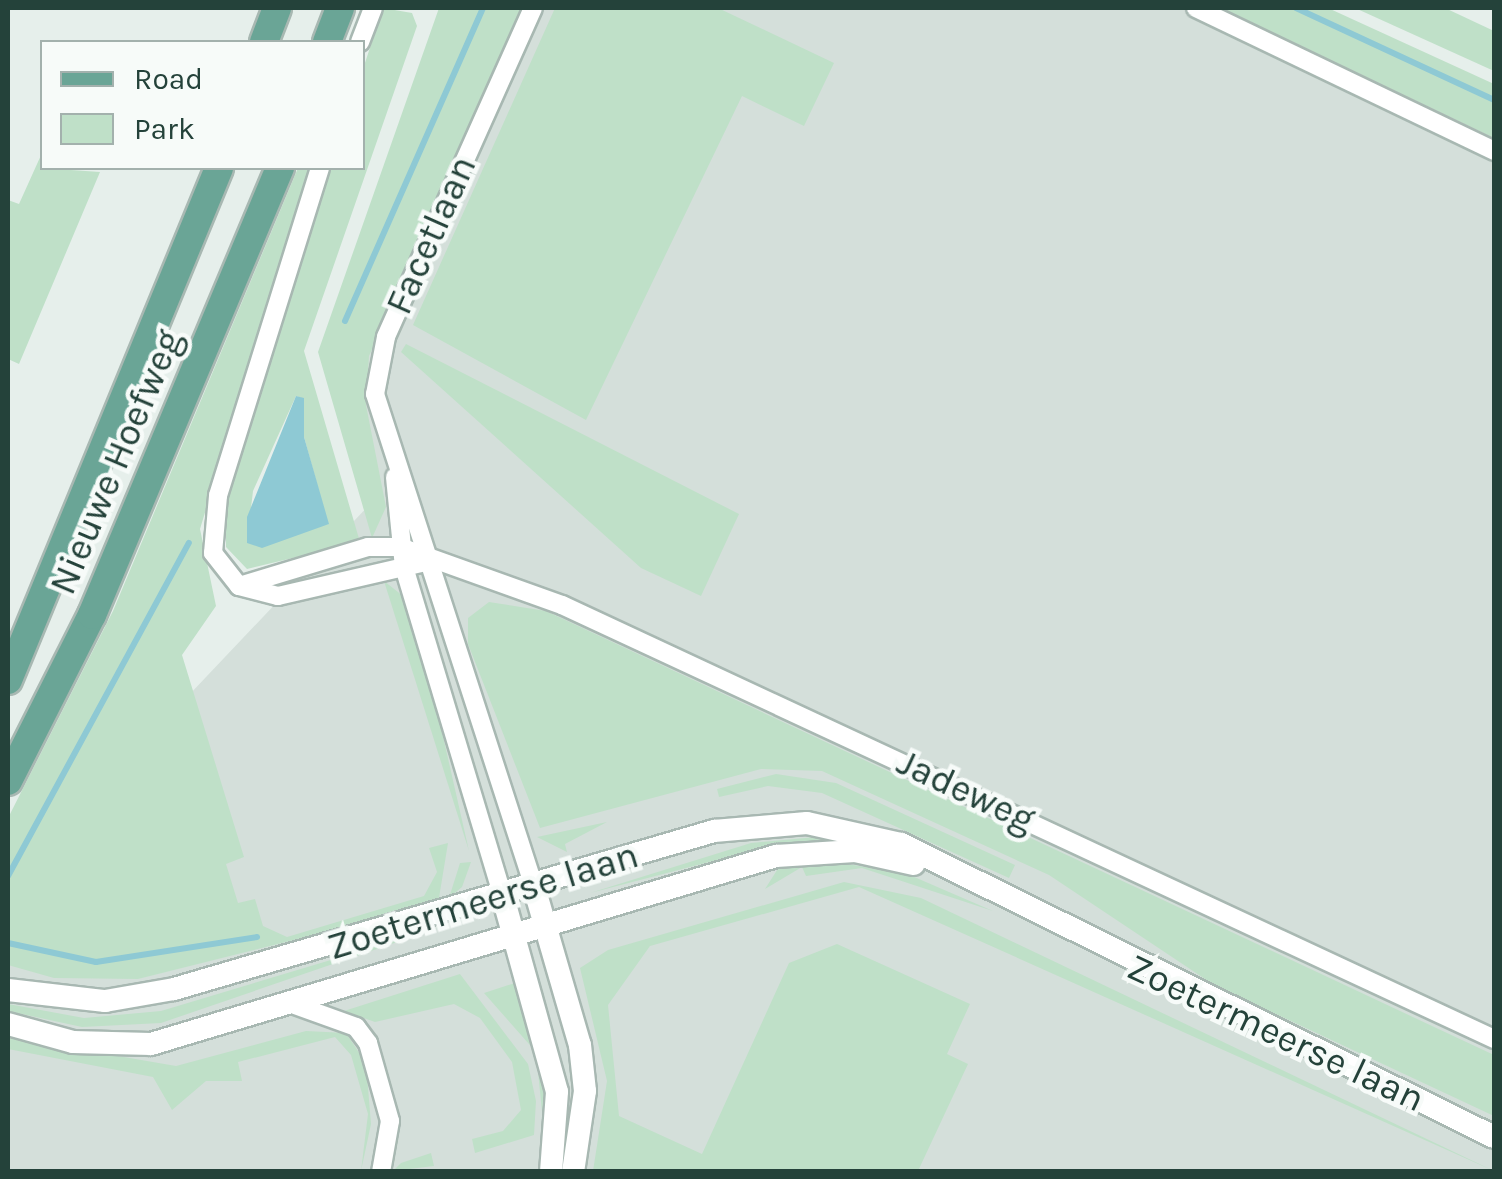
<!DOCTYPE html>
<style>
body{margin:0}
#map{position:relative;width:1502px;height:1179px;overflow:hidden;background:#e6efeb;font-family:Karla,sans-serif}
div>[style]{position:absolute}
.built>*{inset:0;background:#d4dfda}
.green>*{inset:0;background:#bfe0c8}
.water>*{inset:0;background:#8ec9d4}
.stream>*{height:6px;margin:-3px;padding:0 3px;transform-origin:3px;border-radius:3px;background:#8ec9d4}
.roads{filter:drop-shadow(2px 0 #a8b8b2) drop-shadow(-2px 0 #a8b8b2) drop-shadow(0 2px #a8b8b2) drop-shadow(0 -2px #a8b8b2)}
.minor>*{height:18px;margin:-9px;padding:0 9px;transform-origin:9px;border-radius:9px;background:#fff}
.tertiary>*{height:22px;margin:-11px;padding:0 11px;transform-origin:11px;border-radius:11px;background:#fff}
.primary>*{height:28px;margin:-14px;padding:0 14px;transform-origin:14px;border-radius:14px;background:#6aa596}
span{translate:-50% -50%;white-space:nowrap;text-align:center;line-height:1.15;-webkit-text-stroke:9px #f7fbf9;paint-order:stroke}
.street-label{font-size:38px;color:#24423a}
.frame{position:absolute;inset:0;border:10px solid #24423a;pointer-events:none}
.legend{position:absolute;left:40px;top:40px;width:325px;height:130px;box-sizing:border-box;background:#f7fbf9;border:2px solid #a3b1ad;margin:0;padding:12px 18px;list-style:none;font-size:30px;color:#24423a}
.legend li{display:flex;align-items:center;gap:20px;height:50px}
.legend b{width:50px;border:2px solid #a3b1ad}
</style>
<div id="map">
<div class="built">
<i style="clip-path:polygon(512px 8px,1241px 8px,1494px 130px,1494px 1171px,8px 1171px,8px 886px,372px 502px,347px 351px)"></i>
</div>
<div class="green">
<i style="clip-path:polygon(evenodd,383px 8px,412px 13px,417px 26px,304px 351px,360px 542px,247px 569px,226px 547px,226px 505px,331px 168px,362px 168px,363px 69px,383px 8px,296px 396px,304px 399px,304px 437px,328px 524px,247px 542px,253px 491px,296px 396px)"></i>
<i style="clip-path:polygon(439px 8px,522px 8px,369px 356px,366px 405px,386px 507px,372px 538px,318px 352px)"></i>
<i style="clip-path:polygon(555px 8px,718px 8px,834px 63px,804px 126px,742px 96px,586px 420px,413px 325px)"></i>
<i style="clip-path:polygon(1220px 8px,1328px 8px,1494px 84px,1494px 138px)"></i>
<i style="clip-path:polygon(1355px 8px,1445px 8px,1494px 31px,1494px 71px)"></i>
<i style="clip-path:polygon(42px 153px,42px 168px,100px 172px,19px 364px,8px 359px,8px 200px,19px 204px)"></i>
<i style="clip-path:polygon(298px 168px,310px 168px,200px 529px,216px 606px,182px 655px,244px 857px,226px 864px,238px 903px,255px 899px,263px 926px,287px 937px,424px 896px,437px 872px,429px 848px,448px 843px,438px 904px,138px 979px,54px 978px,8px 965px,8px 818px,113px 611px)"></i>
<i style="clip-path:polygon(406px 344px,739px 514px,701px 596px,641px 568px,401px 352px)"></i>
<i style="clip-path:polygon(384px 581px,403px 596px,425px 657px,469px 851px)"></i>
<i style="clip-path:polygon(489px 602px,546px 611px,1494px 1055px,1494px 1116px,1214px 985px,1049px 875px,822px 771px,761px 769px,540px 828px,468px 644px,468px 618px)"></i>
<i style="clip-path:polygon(776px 774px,836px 783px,1015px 865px,1009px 878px,822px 793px,768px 786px,719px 797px,717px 789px)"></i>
<i style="clip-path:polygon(607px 822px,565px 844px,567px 852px,537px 837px)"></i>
<i style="clip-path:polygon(816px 837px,859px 842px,771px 846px,590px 893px,751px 843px)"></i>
<i style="clip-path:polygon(827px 861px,905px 873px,993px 911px,862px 868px,806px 876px,802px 867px,765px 889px,779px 867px)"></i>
<i style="clip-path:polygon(471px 862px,462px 887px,449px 898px,460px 863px)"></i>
<i style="clip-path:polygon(844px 882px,921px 898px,1494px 1171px,859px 887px,650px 946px,608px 1005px,619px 1116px,702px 1154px,789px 963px,837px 944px,970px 1004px,947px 1054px,968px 1064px,918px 1171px,593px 1171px,607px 1081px,580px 968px,608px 950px)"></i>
<i style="clip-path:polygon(441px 927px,161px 1023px,82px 1027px,8px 1011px,8px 1004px,84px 1018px,161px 1011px)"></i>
<i style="clip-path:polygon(460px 974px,528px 1064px,536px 1101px,534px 1135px,475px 1153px,472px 1139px,503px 1131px,521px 1110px,512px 1062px,480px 1018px,454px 1004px,375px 1022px,344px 1011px)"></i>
<i style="clip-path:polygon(515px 983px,548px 1069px,553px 1108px,548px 1171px,536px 1052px,484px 993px)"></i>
<i style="clip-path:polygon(306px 1031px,346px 1033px,366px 1063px,371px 1124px,361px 1171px,368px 1114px,351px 1055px,335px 1037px,238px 1062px,242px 1081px,206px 1081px,172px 1110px,153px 1077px,8px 1049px,8px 1037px,176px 1066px)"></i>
<i style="clip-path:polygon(431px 1153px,434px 1166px,393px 1171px,401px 1163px)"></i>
</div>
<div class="water">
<i style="clip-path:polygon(296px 396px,304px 398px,304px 437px,329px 524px,262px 548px,247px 543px,247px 517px)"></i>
</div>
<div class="stream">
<i style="left:1296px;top:8px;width:218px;rotate:24.9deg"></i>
<i style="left:345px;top:321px;width:342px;rotate:-66.2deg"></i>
<i style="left:8px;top:876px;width:379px;rotate:-61.5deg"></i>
<i style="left:8px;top:943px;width:90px;rotate:12.2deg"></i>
<i style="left:96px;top:962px;width:163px;rotate:-8.8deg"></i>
</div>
<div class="roads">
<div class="minor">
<i style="left:533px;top:8px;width:360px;rotate:114.1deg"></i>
<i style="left:386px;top:337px;width:58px;rotate:100.9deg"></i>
<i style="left:375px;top:394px;width:518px;rotate:72.12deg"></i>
<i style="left:1196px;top:8px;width:331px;rotate:25.6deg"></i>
<i style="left:360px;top:42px;width:36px;rotate:-69deg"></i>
<i style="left:320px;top:168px;width:343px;rotate:107.3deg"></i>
<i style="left:218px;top:496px;width:57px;rotate:95deg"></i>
<i style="left:213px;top:553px;width:42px;rotate:51.8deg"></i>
<i style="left:239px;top:586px;width:40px;rotate:14.4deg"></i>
<i style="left:278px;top:596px;width:156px;rotate:-13deg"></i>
<i style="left:395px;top:477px;width:90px;rotate:84.3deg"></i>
<i style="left:404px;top:567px;width:345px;rotate:73.3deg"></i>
<i style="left:239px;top:586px;width:135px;rotate:-16.8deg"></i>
<i style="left:368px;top:547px;width:32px"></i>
<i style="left:400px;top:547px;width:172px;rotate:19.7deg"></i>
<i style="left:562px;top:605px;width:1028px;rotate:24.97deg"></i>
<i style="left:295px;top:1005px;width:65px;rotate:19.8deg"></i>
<i style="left:356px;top:1027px;width:20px;rotate:53deg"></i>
<i style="left:368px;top:1043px;width:81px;rotate:74.2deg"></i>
<i style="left:390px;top:1121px;width:52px;rotate:100deg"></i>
</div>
<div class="tertiary">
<i style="left:534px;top:887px;width:165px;rotate:73.8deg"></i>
<i style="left:580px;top:1045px;width:46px;rotate:83.8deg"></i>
<i style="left:585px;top:1091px;width:82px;rotate:98.4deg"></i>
<i style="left:503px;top:897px;width:202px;rotate:74.5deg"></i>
<i style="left:557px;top:1092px;width:80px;rotate:94.3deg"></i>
<i style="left:8px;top:990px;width:98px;rotate:6.5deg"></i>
<i style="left:105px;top:1001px;width:70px;rotate:-9.9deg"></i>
<i style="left:174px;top:989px;width:563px;rotate:-16.31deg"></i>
<i style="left:714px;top:831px;width:93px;rotate:-4.9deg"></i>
<i style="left:807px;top:823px;width:96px;rotate:12.6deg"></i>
<i style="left:901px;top:844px;width:661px;rotate:26.29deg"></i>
<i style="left:8px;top:1024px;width:67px;rotate:15.5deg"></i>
<i style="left:73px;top:1042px;width:78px;rotate:1.5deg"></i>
<i style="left:151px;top:1044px;width:653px;rotate:-16.74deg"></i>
<i style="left:776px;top:856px;width:79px;rotate:-3.6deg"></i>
<i style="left:855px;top:851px;width:60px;rotate:12.4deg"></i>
</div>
<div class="primary">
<i style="left:264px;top:42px;width:36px;rotate:-69deg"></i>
<i style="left:327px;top:42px;width:36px;rotate:-69deg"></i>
<i style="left:8px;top:680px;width:554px;rotate:-67.6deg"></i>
<i style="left:8px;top:781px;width:186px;rotate:-63.2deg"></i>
<i style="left:92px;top:615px;width:485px;rotate:-67.2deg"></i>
</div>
</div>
<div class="street-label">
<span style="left:431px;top:235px;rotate:-66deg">Facetlaan</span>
<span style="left:116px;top:462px;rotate:-67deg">Nieuwe Hoefweg</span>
<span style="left:966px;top:791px;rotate:25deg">Jadeweg</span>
<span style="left:483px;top:901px;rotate:-17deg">Zoetermeerse laan</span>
<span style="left:1276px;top:1033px;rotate:25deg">Zoetermeerse laan</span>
</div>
<div class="frame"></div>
<ul class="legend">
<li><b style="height:12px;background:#6aa596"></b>Road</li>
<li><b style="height:28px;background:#bfe0c8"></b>Park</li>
</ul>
</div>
